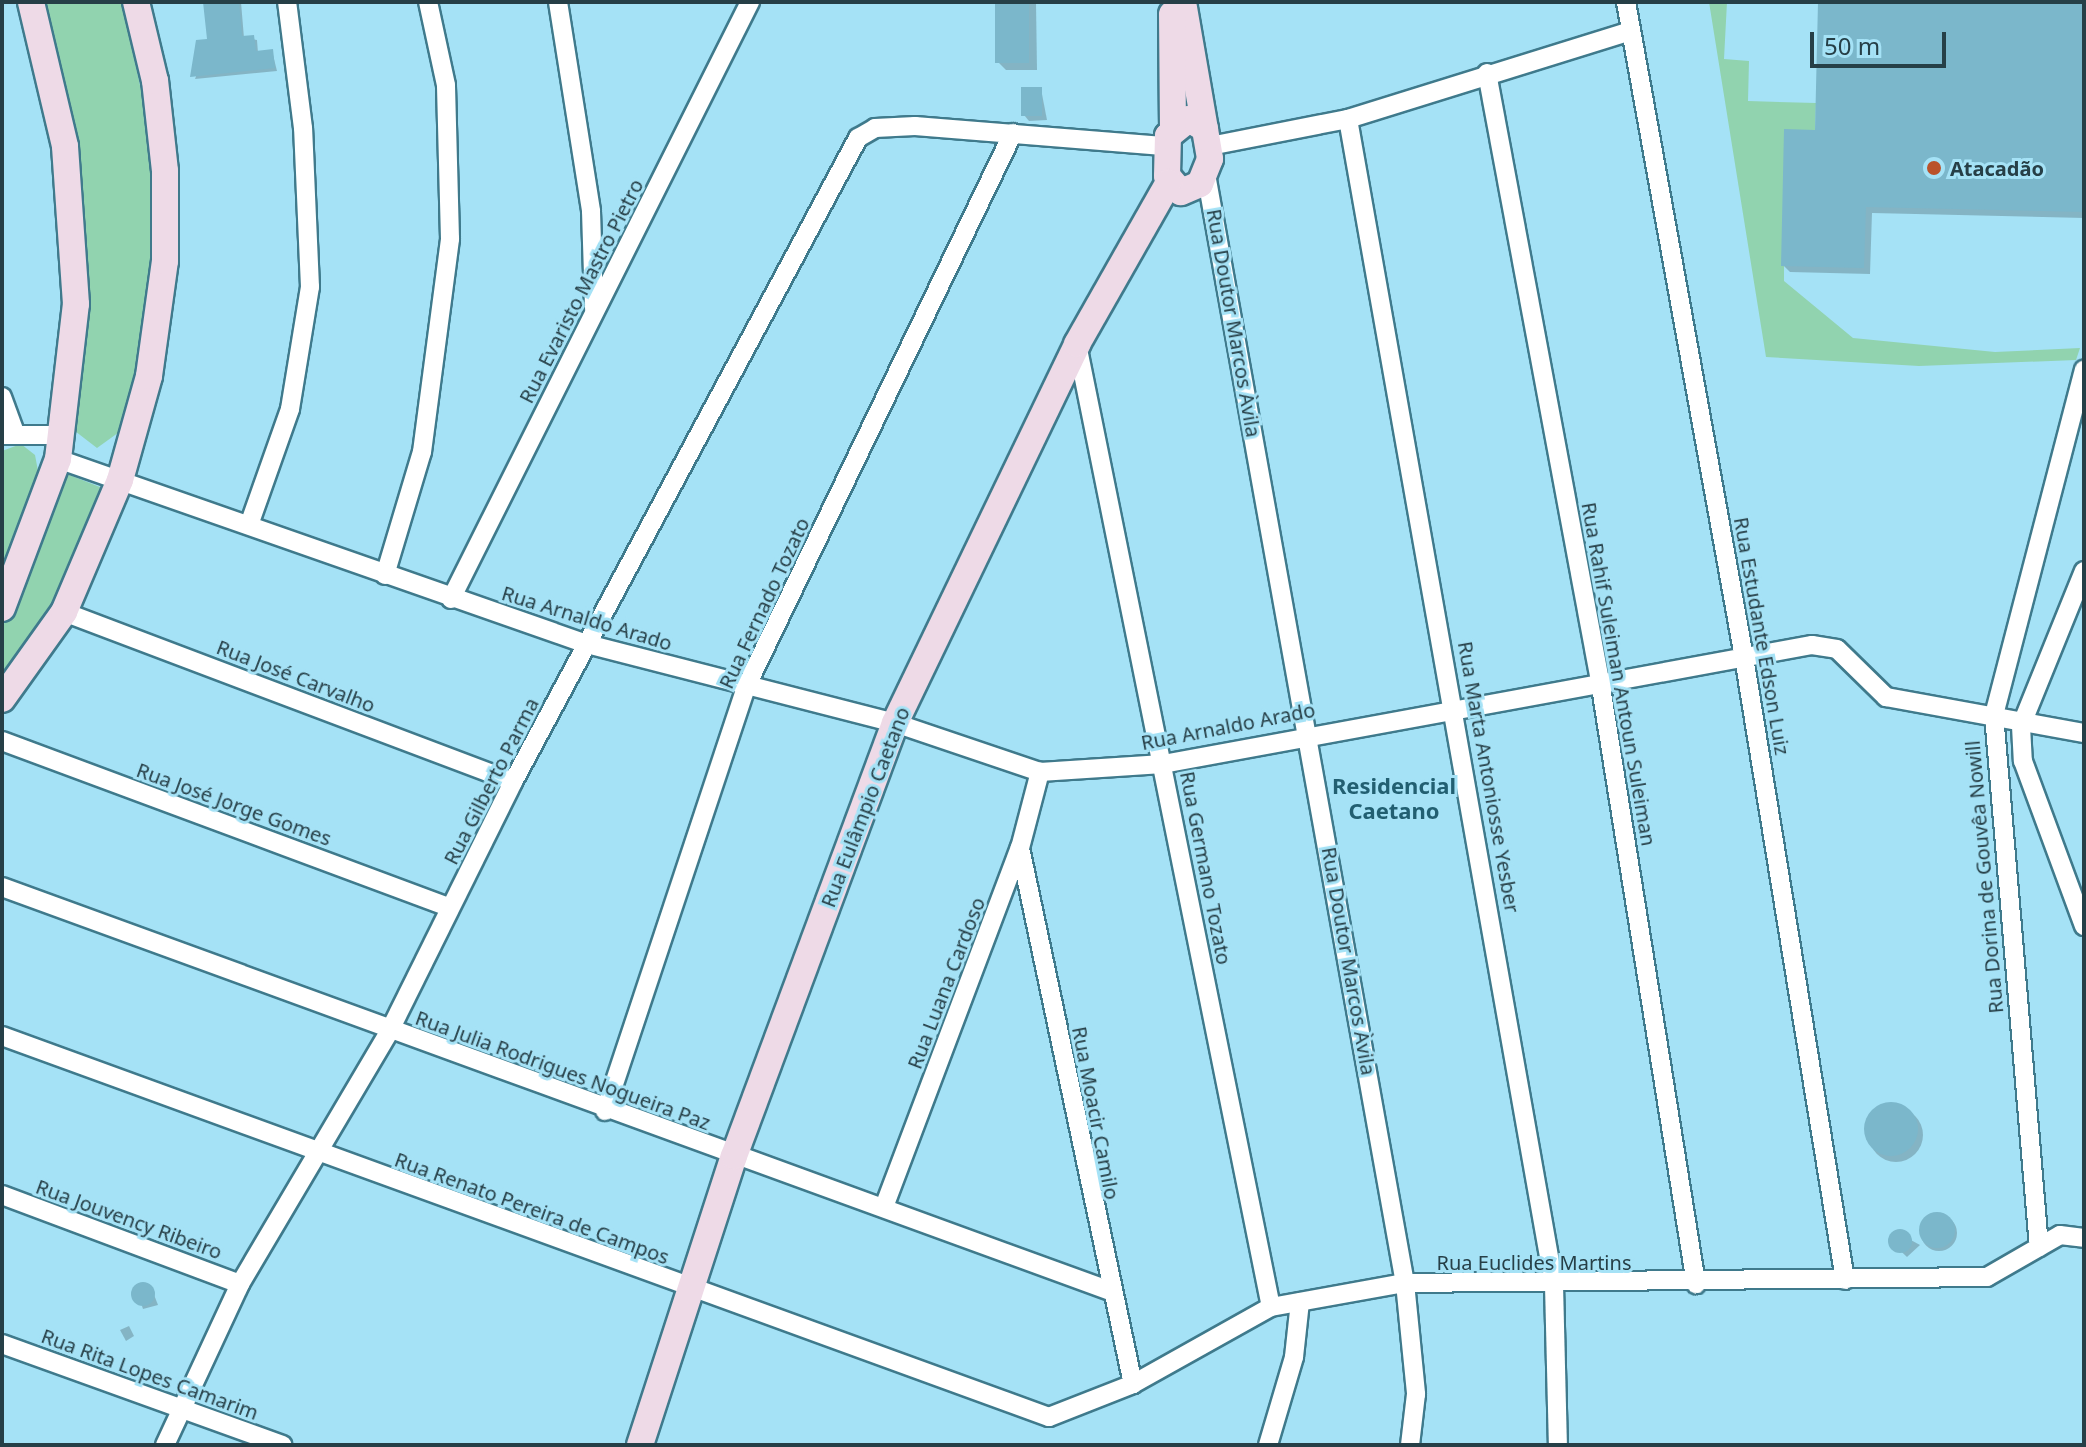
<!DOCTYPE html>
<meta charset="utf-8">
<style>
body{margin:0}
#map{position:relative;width:2086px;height:1447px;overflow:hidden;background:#a5e2f6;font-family:"Noto Sans",sans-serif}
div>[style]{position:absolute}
.green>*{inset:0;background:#91d3af}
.shadow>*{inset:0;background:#0003}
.round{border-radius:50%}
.building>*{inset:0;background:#7bb7cb;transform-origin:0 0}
.roads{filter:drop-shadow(2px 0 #3f7a8c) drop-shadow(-2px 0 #3f7a8c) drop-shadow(0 2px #3f7a8c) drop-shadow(0 -2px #3f7a8c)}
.street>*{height:18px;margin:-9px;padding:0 9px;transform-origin:9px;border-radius:9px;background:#fff}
.secondary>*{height:26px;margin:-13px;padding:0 13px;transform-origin:13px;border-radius:13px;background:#eedae7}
.dots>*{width:22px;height:22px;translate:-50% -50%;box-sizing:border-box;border:4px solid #a5e2f6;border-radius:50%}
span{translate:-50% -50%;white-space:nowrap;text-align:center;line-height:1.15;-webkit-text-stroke:6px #a5e2f6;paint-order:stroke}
.poi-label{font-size:20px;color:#263f47;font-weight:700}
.left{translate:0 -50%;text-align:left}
.street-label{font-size:20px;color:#263f47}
.neighbourhood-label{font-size:22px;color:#225f71;font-weight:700}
.frame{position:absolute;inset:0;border:4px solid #263f47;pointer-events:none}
.scale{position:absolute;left:1810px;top:32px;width:136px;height:36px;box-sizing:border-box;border:4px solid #263f47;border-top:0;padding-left:10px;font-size:24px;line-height:28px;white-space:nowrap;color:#263f47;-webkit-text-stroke:6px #a5e2f6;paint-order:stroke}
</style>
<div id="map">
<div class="green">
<i style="clip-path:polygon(36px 2px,122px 2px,149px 127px,152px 259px,142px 339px,122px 430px,97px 448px,71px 428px,81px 345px)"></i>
<i style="clip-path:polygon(1709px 2px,1727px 2px,1724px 59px,1749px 61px,1748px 101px,1816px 103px,1815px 130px,1784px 130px,1784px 281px,1853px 338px,1995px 352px,2080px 348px,2076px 360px,1919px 366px,1766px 357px)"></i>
<i style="clip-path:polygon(21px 444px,35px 455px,40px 482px,2px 580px,2px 451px)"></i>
<i style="clip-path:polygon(62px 472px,105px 489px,61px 588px,2px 678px,2px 629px)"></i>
</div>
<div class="shadow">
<i style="clip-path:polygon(205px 2px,241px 2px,244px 38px,257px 40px,258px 53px,272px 51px,277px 71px,195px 79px,210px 41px)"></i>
<i style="clip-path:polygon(997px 2px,1036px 2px,1037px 70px,1006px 70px,998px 62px)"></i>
<i style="clip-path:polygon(1820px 2px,2084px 2px,2084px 218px,1872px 213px,1870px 274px,1790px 272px,1783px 265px,1817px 132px)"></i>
<i style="clip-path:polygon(1041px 89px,1047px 120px,1029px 121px,1024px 115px)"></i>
<i class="round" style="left:1869px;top:1108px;width:54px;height:54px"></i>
<i class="round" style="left:1921px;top:1215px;width:36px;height:36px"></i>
<i style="clip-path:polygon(1898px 1233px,1920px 1245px,1907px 1257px,1890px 1241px)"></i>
<i style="clip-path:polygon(151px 1287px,158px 1305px,143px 1309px,136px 1288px)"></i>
<i style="clip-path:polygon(129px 1326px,134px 1336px,126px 1341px,120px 1330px)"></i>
</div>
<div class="building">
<i style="clip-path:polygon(203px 2px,239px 2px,242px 36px,254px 35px,256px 51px,273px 49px,275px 68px,190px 77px,196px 40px,207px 39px)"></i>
<i style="left:995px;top:2px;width:34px;height:61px"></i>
<i style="clip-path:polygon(1818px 2px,2084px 2px,2084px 212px,1866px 207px,1864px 268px,1781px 266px,1784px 129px,1815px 130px)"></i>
<i style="left:1042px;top:87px;width:29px;height:21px;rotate:90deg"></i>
<i class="round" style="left:1864px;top:1102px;width:54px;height:54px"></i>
<i class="round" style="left:1919px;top:1212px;width:36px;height:36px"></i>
<i class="round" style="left:1888px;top:1229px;width:24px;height:24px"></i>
<i class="round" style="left:131px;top:1282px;width:24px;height:24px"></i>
</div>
<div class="roads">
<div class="street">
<i style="left:558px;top:2px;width:212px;rotate:81deg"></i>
<i style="left:591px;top:211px;width:98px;rotate:88.2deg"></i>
<i style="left:1626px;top:2px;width:666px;rotate:79.79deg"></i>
<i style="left:1744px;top:657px;width:631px;rotate:80.79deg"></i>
<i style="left:1487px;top:73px;width:618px;rotate:79.47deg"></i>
<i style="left:1600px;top:681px;width:611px;rotate:80.95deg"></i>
<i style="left:1348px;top:119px;width:1184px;rotate:79.98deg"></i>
<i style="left:1554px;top:1285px;width:160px;rotate:88.6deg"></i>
<i style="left:1210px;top:146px;width:141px;rotate:-11.1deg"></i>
<i style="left:1348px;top:119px;width:296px;rotate:-17.3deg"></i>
<i style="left:1206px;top:174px;width:1127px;rotate:79.83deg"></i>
<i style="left:1405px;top:1283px;width:112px;rotate:84.3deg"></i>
<i style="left:1416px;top:1394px;width:51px;rotate:96.7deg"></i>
<i style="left:1077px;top:344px;width:982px;rotate:78.61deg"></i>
<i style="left:2px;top:397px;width:35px;rotate:70deg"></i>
<i style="left:2px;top:435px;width:60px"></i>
<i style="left:58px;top:459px;width:560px;rotate:19.28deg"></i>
<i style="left:587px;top:644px;width:318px;rotate:14.4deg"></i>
<i style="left:895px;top:723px;width:153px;rotate:18.7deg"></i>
<i style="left:1040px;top:772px;width:123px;rotate:-3.7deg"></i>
<i style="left:1163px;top:764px;width:660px;rotate:-10.39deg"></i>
<i style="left:1812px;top:645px;width:25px;rotate:9deg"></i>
<i style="left:1837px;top:649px;width:69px;rotate:44.4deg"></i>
<i style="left:1886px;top:697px;width:201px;rotate:10.3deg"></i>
<i style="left:249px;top:525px;width:123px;rotate:-70.5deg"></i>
<i style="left:290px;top:409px;width:124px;rotate:-80.7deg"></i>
<i style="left:310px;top:287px;width:159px;rotate:-92.5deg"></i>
<i style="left:303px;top:128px;width:127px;rotate:-97.2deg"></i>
<i style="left:2084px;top:571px;width:167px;rotate:112.1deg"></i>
<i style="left:2021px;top:726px;width:35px;rotate:87deg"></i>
<i style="left:2023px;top:761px;width:176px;rotate:69.7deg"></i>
<i style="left:385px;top:575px;width:128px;rotate:-73.3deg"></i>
<i style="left:422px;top:452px;width:215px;rotate:-82.5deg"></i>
<i style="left:450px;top:239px;width:154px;rotate:-91.5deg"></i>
<i style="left:446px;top:85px;width:85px;rotate:-102.2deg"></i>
<i style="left:451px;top:599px;width:668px;rotate:-63.4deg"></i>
<i style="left:64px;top:612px;width:480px;rotate:20.7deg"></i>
<i style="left:2px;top:741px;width:478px;rotate:20.4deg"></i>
<i style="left:1020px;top:848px;width:548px;rotate:78.1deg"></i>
<i style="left:2px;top:887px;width:1179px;rotate:20.03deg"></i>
<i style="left:2px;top:1036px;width:1114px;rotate:20deg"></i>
<i style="left:1049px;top:1417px;width:90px;rotate:-21.4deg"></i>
<i style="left:1133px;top:1384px;width:158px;rotate:-29.2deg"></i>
<i style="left:1271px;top:1307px;width:136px;rotate:-10.2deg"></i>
<i style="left:1405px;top:1283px;width:582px;rotate:-0.59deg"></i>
<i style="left:1987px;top:1277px;width:84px;rotate:-29.9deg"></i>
<i style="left:2060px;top:1235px;width:24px;rotate:7deg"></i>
<i style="left:605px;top:1111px;width:447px;rotate:-71.6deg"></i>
<i style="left:746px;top:687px;width:615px;rotate:-64.27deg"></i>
<i style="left:2px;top:1195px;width:254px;rotate:20.5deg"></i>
<i style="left:884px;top:1207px;width:384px;rotate:-69.3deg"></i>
<i style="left:1020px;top:848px;width:79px;rotate:-75.3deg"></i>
<i style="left:2039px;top:1247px;width:534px;rotate:-94.83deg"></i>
<i style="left:1994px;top:715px;width:357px;rotate:-75.4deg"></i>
<i style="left:2px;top:1344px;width:298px;rotate:19.8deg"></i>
<i style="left:165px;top:1445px;width:178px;rotate:-65deg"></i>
<i style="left:240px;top:1284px;width:295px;rotate:-59.4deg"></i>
<i style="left:390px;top:1030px;width:277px;rotate:-63.6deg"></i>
<i style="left:513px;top:782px;width:731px;rotate:-61.82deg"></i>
<i style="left:858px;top:138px;width:20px;rotate:-30deg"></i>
<i style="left:875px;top:128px;width:40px;rotate:-2.9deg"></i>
<i style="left:915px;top:126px;width:252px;rotate:4.6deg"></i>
<i style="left:1268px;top:1445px;width:92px;rotate:-73.5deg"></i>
<i style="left:1294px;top:1357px;width:55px;rotate:-83.8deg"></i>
</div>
<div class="secondary">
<i style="left:1183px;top:2px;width:159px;rotate:80.2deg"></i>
<i style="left:1210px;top:159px;width:27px;rotate:112deg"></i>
<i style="left:1200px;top:184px;width:21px;rotate:157deg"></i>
<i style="left:1181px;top:192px;width:21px;rotate:-131deg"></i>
<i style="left:1167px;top:176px;width:40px;rotate:-88.6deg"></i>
<i style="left:1168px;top:136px;width:27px;rotate:-39deg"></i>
<i style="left:1189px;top:119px;width:19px;rotate:32deg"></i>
<i style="left:1172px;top:14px;width:114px;rotate:89.5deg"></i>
<i style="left:2px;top:608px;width:159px;rotate:-69.4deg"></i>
<i style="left:58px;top:459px;width:156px;rotate:-83.4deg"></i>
<i style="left:76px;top:304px;width:158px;rotate:-94deg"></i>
<i style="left:65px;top:146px;width:148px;rotate:-103.3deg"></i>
<i style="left:2px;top:699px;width:107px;rotate:-54.5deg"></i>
<i style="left:64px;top:612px;width:143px;rotate:-67deg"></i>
<i style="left:120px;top:480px;width:108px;rotate:-74.4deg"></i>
<i style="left:149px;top:376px;width:116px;rotate:-82.1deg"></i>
<i style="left:165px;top:261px;width:90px;rotate:-90deg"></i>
<i style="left:165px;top:171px;width:91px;rotate:-96.3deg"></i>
<i style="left:155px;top:81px;width:81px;rotate:-103.5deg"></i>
<i style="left:640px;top:1445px;width:304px;rotate:-72deg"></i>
<i style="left:734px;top:1156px;width:462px;rotate:-69.6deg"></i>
<i style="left:895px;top:723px;width:420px;rotate:-64.3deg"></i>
<i style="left:1077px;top:344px;width:186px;rotate:-60.4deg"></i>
</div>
</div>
<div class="dots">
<i style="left:1934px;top:168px;background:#ba532b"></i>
</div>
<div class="poi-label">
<span class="left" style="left:1950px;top:168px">Atacadão</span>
</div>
<div class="street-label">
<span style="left:581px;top:291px;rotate:-63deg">Rua Evaristo Mastro Pietro</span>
<span style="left:1234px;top:323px;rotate:80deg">Rua Doutor Marcos Àvila</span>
<span style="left:764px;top:603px;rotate:-65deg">Rua Fernado Tozato</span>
<span style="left:587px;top:618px;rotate:17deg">Rua Arnaldo Arado</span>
<span style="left:1762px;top:636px;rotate:80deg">Rua Estudante Edson Luiz</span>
<span style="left:1619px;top:674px;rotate:80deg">Rua Rahif Suleiman Antoun Suleiman</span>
<span style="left:296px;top:676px;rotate:21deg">Rua José Carvalho</span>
<span style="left:1228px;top:726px;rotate:-11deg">Rua Arnaldo Arado</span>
<span style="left:1489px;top:777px;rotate:80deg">Rua Marta Antoniosse Yesber</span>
<span style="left:491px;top:781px;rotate:-63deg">Rua Gilberto Parma</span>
<span style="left:234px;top:804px;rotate:20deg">Rua José Jorge Gomes</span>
<span style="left:865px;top:807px;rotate:-69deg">Rua Eulâmpio Caetano</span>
<span style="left:1206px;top:868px;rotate:79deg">Rua Germano Tozato</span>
<span style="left:1984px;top:877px;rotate:-95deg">Rua Dorina de Gouvêa Nowill</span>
<span style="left:1349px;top:961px;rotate:80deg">Rua Doutor Marcos Àvila</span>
<span style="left:946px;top:983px;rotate:-69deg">Rua Luana Cardoso</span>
<span style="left:563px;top:1070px;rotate:20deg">Rua Julia Rodrigues Nogueira Paz</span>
<span style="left:1096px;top:1113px;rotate:79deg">Rua Moacir Camilo</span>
<span style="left:532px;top:1208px;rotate:20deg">Rua Renato Pereira de Campos</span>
<span style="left:129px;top:1219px;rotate:20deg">Rua Jouvency Ribeiro</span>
<span style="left:1534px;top:1262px">Rua Euclides Martins</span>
<span style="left:150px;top:1374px;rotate:20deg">Rua Rita Lopes Camarim</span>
</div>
<div class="neighbourhood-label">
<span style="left:1394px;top:798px">Residencial<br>Caetano</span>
</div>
<div class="frame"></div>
<div class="scale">50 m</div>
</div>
